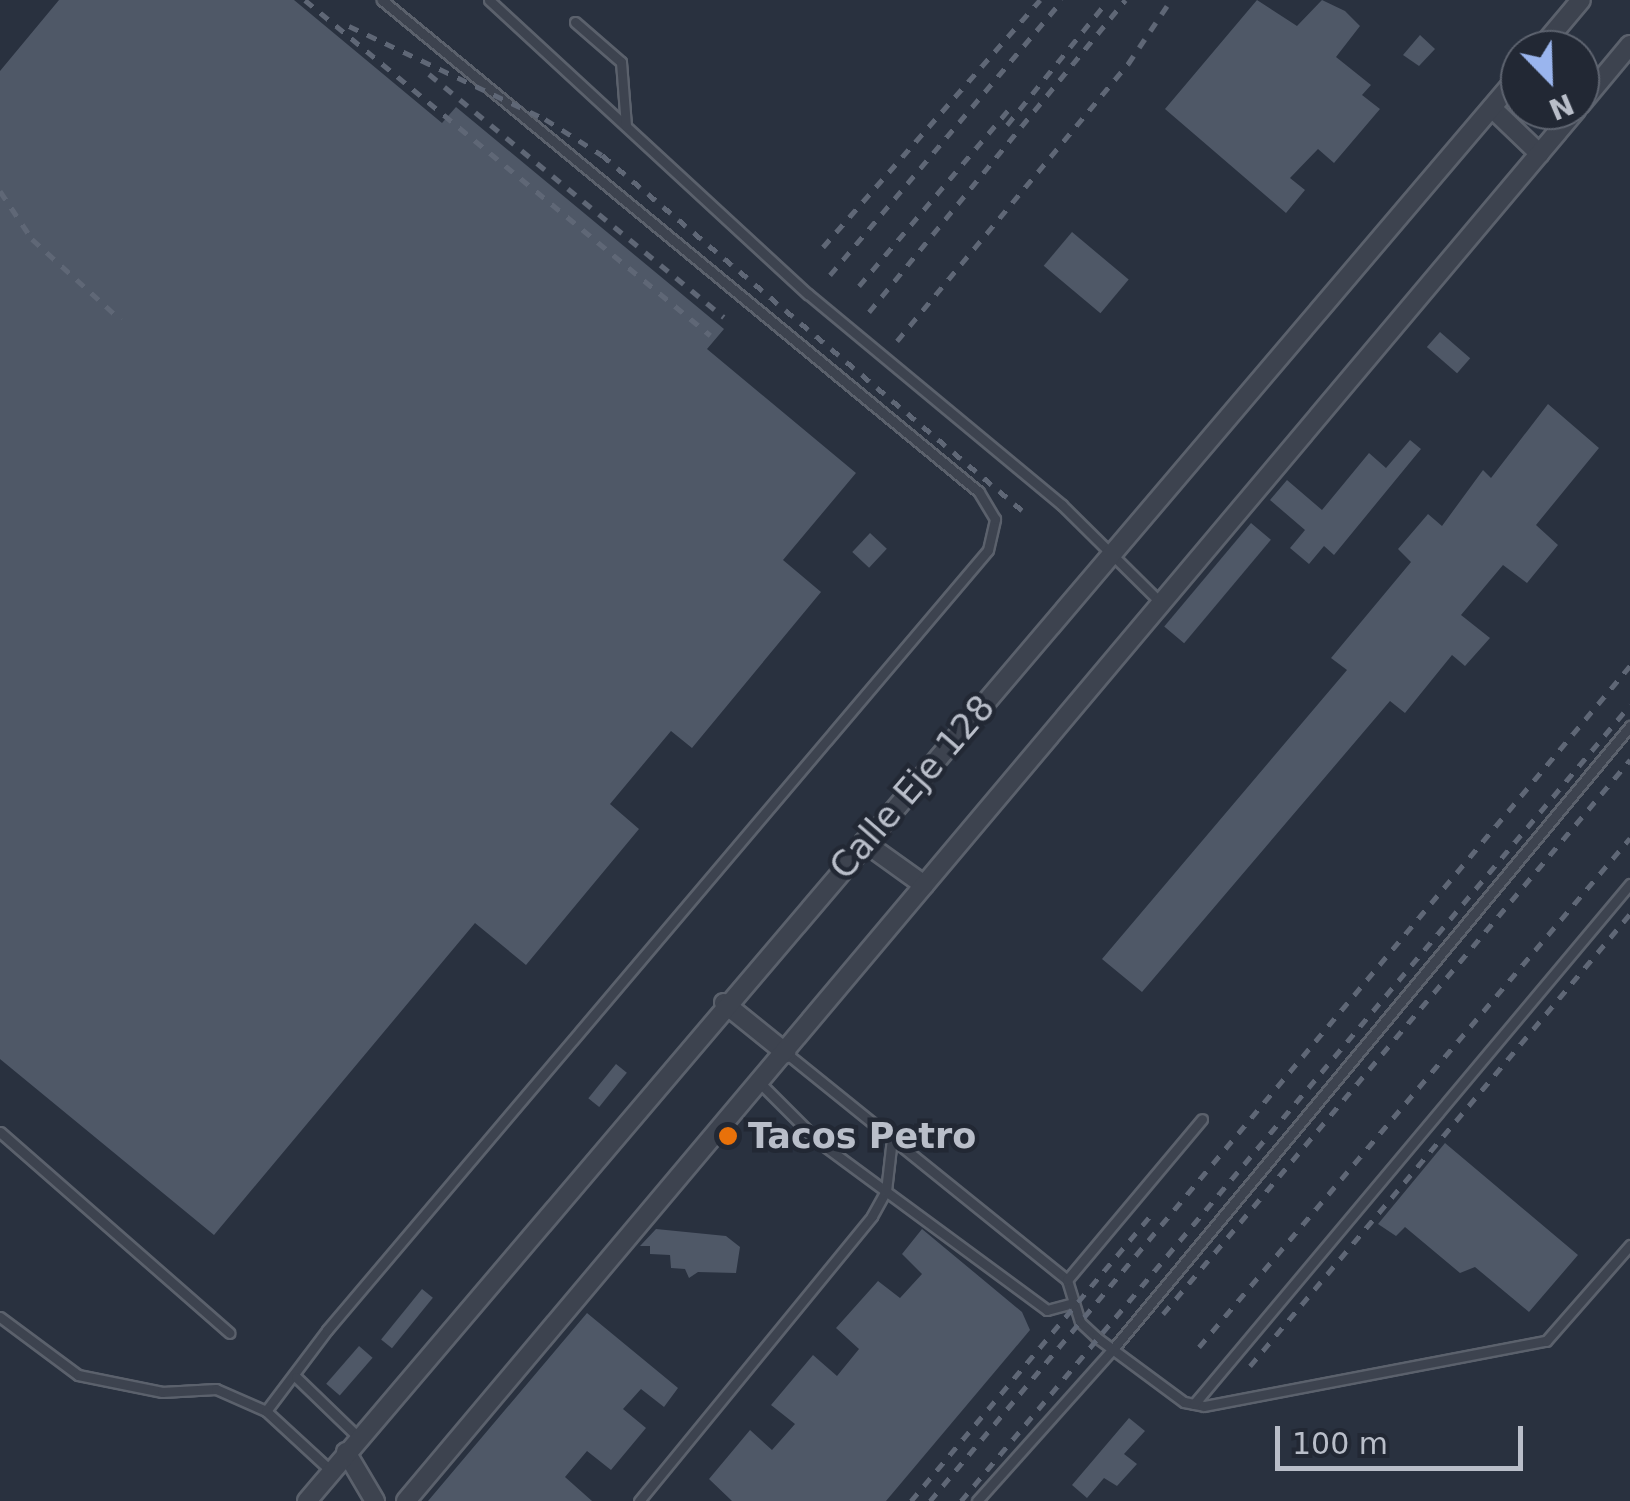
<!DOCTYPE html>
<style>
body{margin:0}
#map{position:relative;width:1630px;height:1501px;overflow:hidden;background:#29313f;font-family:"DejaVu Sans",sans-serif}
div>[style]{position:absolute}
.building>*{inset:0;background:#4f5867;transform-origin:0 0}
.roads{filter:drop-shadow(2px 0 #5b616c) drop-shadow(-2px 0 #5b616c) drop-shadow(0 2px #5b616c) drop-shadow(0 -2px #5b616c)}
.service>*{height:9px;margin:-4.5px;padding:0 4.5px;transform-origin:4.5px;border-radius:4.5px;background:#3d434f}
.minor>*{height:18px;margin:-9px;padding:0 9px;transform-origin:9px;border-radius:9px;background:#3d434f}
.rail>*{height:5px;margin-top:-2.5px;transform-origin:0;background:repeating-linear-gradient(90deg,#5f6776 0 10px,transparent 0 20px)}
.dots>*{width:28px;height:28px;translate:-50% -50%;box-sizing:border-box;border:5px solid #222834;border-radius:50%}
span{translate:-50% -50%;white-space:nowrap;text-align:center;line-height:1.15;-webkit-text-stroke:9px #222834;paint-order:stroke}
.street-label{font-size:35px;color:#b9bec9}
.poi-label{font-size:35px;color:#b9bec9;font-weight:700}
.left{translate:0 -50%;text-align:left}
.north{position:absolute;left:1500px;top:30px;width:100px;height:100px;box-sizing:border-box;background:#222834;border:2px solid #5e6470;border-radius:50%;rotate:157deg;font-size:28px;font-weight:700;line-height:40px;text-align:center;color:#b9bec9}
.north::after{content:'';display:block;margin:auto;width:35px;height:45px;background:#9ab5ee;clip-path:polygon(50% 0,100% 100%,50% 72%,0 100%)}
.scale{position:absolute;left:1275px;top:1426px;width:248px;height:45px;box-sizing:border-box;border:5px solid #b9bec9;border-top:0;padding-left:12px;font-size:30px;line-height:35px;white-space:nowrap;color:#b9bec9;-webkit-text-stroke:8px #222834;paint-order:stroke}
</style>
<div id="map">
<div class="building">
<i style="clip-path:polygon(59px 0,294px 0,442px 123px,456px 107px,724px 329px,707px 349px,856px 473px,783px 560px,821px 592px,692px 748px,671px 731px,610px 804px,639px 829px,526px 965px,475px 923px,214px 1235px,0 1059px,0 71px)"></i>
<i style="clip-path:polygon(1257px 0,1297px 26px,1322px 0,1345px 11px,1360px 26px,1336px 57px,1371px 85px,1362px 95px,1380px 109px,1334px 163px,1318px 149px,1290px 178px,1305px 190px,1286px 213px,1165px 109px)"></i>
<i style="clip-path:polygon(1420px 35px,1435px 49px,1419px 66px,1403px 55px)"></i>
<i style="left:1072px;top:232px;width:74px;height:44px;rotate:40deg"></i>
<i style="left:1440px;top:332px;width:40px;height:20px;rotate:41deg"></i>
<i style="clip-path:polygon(1548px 404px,1599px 448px,1536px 525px,1558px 545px,1527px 583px,1503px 565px,1461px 615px,1490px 638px,1465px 666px,1452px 655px,1405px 713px,1390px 701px,1142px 992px,1102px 959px,1347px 670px,1331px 658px,1411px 562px,1398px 549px,1428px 514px,1442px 526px,1483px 470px,1491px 478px)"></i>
<i style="clip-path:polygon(1410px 440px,1421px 449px,1334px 555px,1324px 546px,1309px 564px,1290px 548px,1305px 530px,1270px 500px,1287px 480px,1322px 510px,1369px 453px,1386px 468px)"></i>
<i style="left:1251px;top:523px;width:26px;height:135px;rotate:40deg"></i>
<i style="left:870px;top:533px;width:23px;height:26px;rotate:43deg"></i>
<i style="left:616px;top:1064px;width:14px;height:44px;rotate:39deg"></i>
<i style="clip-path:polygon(1445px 1143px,1578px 1255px,1529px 1312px,1475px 1267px,1460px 1273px,1405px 1227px,1396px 1236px,1378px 1224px)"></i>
<i style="clip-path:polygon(656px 1229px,726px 1236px,740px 1247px,736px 1273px,698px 1272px,689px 1278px,685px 1269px,671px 1268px,670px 1255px,650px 1254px,650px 1246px,640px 1246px)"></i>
<i style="clip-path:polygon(922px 1229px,1022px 1312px,1030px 1330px,886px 1501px,732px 1501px,709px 1479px,750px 1430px,772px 1450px,795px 1424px,771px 1405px,813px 1355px,837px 1376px,859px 1349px,836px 1328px,878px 1281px,900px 1298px,922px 1274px,902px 1254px)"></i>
<i style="left:422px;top:1289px;width:14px;height:65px;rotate:39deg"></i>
<i style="clip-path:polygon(587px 1313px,678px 1388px,664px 1407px,641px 1389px,623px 1409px,646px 1428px,611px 1470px,587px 1451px,565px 1477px,592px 1501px,428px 1501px)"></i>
<i style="left:359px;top:1346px;width:18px;height:50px;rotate:41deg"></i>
<i style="clip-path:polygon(1129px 1418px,1145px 1431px,1124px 1454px,1137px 1464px,1117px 1486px,1104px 1478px,1087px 1498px,1072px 1485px)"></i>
</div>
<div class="roads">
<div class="service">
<i style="left:489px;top:0;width:434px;rotate:42.7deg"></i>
<i style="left:808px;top:294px;width:330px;rotate:39.7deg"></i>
<i style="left:1062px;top:505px;width:136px;rotate:44.7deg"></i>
<i style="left:575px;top:22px;width:61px;rotate:41deg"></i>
<i style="left:621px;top:62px;width:64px;rotate:85.5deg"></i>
<i style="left:786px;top:1053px;width:361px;rotate:38.9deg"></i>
<i style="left:1067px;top:1280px;width:44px;rotate:72.8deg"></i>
<i style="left:1080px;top:1322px;width:22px;rotate:43deg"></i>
<i style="left:1096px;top:1337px;width:109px;rotate:36.5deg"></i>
<i style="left:1184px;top:1402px;width:20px;rotate:11deg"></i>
<i style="left:1204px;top:1406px;width:348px;rotate:-10.8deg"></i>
<i style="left:1546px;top:1341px;width:128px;rotate:-48.8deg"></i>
<i style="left:761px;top:1084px;width:82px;rotate:45deg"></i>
<i style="left:819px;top:1142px;width:283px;rotate:36.4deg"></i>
<i style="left:1047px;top:1310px;width:27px;rotate:-15deg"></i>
<i style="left:0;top:1132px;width:305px;rotate:41.2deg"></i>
<i style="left:1067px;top:1280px;width:210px;rotate:-50deg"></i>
<i style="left:0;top:1317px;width:97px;rotate:36.6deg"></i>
<i style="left:78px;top:1375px;width:86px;rotate:11.4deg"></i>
<i style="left:162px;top:1392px;width:54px;rotate:-3.2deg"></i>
<i style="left:216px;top:1389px;width:55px;rotate:23.7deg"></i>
<i style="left:266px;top:1411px;width:101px;rotate:-53deg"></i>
<i style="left:327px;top:1330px;width:1022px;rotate:-49.72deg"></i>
<i style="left:988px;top:550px;width:32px;rotate:-77deg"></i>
<i style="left:995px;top:519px;width:31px;rotate:-121deg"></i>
<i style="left:979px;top:492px;width:774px;rotate:-140.51deg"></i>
<i style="left:296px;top:1377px;width:86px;rotate:44.1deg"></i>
<i style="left:1194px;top:1404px;width:679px;rotate:-50.02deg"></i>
<i style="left:266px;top:1411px;width:88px;rotate:42.7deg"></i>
<i style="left:639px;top:1501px;width:368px;rotate:-50.7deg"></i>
<i style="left:872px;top:1216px;width:29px;rotate:-61deg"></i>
<i style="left:886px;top:1191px;width:53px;rotate:-83.5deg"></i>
<i style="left:977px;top:1501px;width:204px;rotate:-48.2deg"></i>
<i style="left:1113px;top:1349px;width:810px;rotate:-50.31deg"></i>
</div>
<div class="minor">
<i style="left:1539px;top:50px;width:65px;rotate:-50deg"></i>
<i style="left:1580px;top:105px;width:78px;rotate:-50.2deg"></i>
<i style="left:1492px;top:108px;width:66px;rotate:43.8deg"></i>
<i style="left:864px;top:842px;width:74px;rotate:35.6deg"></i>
<i style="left:724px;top:1003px;width:80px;rotate:38.9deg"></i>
<i style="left:346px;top:1452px;width:57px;rotate:59.4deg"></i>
<i style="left:307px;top:1501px;width:1873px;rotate:-49.63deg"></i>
<i style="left:406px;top:1501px;width:1818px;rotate:-49.93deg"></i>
</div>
</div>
<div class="rail">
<i style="left:305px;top:0;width:526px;rotate:39.6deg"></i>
<i style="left:349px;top:26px;width:217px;rotate:25.4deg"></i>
<i style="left:545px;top:119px;width:67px;rotate:32.3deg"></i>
<i style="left:602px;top:155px;width:553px;rotate:40.23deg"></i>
<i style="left:429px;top:74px;width:382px;rotate:39.5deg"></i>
<i style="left:1007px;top:125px;width:156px;rotate:-51deg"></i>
<i style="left:0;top:191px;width:58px;rotate:56.3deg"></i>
<i style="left:32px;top:239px;width:120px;rotate:42.3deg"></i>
<i style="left:823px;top:247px;width:329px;rotate:-48.7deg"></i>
<i style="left:830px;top:275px;width:360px;rotate:-49.8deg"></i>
<i style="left:859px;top:286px;width:232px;rotate:-49.7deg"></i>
<i style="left:869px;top:312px;width:404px;rotate:-50.6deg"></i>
<i style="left:897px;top:341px;width:361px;rotate:-50.2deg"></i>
<i style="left:1128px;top:64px;width:77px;rotate:-56.1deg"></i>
<i style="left:1163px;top:1314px;width:725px;rotate:-49.87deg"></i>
<i style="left:1199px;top:1347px;width:667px;rotate:-49.74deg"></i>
<i style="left:1250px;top:1366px;width:591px;rotate:-49.95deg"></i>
<i style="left:911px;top:1501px;width:375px;rotate:-50deg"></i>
<i style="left:930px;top:1501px;width:1090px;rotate:-50.03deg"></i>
<i style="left:961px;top:1501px;width:1040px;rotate:-49.95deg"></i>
</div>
<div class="dots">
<i style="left:728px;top:1136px;background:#e8710a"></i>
</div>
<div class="street-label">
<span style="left:912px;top:787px;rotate:-49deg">Calle Eje 128</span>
</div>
<div class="poi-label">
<span class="left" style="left:748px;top:1136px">Tacos Petro</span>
</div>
<div class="north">N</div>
<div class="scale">100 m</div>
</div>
